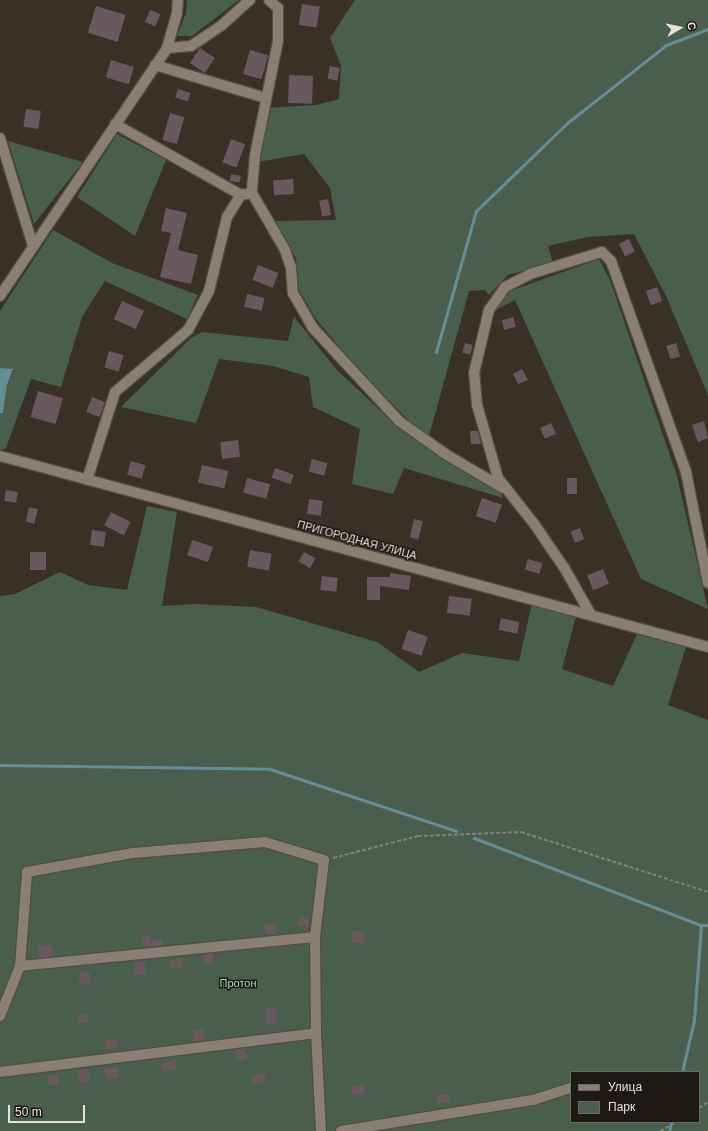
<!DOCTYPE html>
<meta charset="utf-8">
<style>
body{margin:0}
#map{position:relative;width:708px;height:1131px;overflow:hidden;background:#393126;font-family:Helvetica,sans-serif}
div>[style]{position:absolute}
.green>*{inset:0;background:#4a5e4e}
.water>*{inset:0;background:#658d96}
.stream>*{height:3px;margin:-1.5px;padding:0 1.5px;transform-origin:1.5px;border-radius:1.5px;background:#658d96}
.building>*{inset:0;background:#69595f;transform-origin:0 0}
.path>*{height:2px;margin-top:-1px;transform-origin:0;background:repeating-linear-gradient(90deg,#867f76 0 4px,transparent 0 6px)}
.roads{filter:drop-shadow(1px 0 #544c43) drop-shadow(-1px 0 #544c43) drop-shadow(0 1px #544c43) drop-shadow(0 -1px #544c43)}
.minor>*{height:10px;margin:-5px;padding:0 5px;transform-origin:5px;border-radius:5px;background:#897f73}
span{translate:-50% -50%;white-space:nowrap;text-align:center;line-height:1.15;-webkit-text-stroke:3px #1d1914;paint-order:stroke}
.street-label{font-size:11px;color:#e7e1da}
.park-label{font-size:11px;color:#abdcb4}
.legend{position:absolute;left:570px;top:1071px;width:130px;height:52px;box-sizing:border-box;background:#1d1914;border:1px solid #6e6963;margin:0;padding:5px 7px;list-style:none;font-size:12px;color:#e7e1da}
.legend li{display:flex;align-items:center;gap:8px;height:20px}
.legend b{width:20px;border:1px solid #6e6963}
.north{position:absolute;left:660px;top:8px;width:40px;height:40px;-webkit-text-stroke:3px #1d1914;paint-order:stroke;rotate:81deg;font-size:11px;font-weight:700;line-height:16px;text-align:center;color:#e7e1da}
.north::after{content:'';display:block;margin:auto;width:14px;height:18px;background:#e7e1da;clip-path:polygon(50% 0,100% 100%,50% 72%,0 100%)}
.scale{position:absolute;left:8px;top:1105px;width:77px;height:18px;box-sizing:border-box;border:2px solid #e7e1da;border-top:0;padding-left:5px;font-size:12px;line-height:14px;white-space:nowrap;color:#e7e1da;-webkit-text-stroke:3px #1d1914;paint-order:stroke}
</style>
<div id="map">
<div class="green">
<i style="clip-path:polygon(187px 0,239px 0,192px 36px,177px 36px,186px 13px)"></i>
<i style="clip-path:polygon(355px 0,708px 0,708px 395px,666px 296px,634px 234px,587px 237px,548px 246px,553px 263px,508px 275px,489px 295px,485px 290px,469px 291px,429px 436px,406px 418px,361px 372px,316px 319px,299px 290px,296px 258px,273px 221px,336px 220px,330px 188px,304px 154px,257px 162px,266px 108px,316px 105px,339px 99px,341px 65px,330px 38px)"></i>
<i style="clip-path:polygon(117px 134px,166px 160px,135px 236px,77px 197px)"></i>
<i style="clip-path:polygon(8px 141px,83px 162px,34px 224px)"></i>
<i style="clip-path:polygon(53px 230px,112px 263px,198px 295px,187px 319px,105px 281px,82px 317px,61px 387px,31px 379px,6px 448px,0 450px,0 413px,3px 413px,7px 385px,13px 370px,0 368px,0 311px)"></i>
<i style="clip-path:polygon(599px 259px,610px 280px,677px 476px,708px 609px,641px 579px,515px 300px,494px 311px,510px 291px)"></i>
<i style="clip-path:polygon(294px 317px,337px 370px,396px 425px,444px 459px,500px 491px,503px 498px,404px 468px,393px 494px,352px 484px,360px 429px,313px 407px,309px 377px,273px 366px,219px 359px,196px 423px,121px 407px,191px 338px,202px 332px,288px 341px)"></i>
<i style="clip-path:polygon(evenodd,147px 506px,177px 512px,162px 606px,195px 604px,256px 607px,377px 642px,419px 672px,462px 653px,519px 661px,532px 603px,576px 616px,562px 669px,613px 686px,638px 632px,686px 647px,668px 705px,708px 720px,708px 1131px,0 1131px,0 596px,15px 594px,60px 572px,88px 585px,127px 590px,147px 506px,571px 1072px,699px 1072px,699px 1122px,571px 1122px,571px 1072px)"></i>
</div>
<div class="water">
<i style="clip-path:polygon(0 368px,13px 369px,7px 385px,3px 413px,0 413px)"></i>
</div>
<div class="stream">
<i style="left:436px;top:352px;width:147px;rotate:-74.2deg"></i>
<i style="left:476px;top:211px;width:127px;rotate:-44deg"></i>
<i style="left:567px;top:123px;width:126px;rotate:-38.2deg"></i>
<i style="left:666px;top:45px;width:45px;rotate:-20.9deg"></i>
<i style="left:0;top:765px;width:270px;rotate:0.8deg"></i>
<i style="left:270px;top:769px;width:196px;rotate:18.4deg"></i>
<i style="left:474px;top:838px;width:243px;rotate:21deg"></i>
<i style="left:701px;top:925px;width:7px"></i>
<i style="left:682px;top:1072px;width:53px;rotate:-77deg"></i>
<i style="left:694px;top:1020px;width:95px;rotate:-85.8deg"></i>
<i style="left:669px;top:1131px;width:9px;rotate:-77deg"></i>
</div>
<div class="building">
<i style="left:302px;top:4px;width:18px;height:21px;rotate:9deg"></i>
<i style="left:96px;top:6px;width:31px;height:28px;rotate:17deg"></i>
<i style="left:150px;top:10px;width:11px;height:13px;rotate:22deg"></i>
<i style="left:200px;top:48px;width:18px;height:18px;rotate:34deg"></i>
<i style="left:250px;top:50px;width:19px;height:25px;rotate:16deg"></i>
<i style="left:111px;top:60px;width:24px;height:18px;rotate:17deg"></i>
<i style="left:330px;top:66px;width:10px;height:13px;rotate:11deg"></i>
<i style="left:289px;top:75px;width:24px;height:28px;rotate:2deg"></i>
<i style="left:178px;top:89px;width:13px;height:9px;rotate:18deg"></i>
<i style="left:26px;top:109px;width:15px;height:18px;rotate:8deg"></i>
<i style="left:170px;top:113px;width:15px;height:28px;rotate:16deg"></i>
<i style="left:231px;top:139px;width:15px;height:25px;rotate:20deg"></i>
<i style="left:231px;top:174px;width:10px;height:7px;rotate:11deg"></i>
<i style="left:293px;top:179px;width:15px;height:20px;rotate:86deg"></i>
<i style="left:328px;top:199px;width:16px;height:9px;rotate:79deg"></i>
<i style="clip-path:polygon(166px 208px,187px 213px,178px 250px,198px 255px,191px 284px,160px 277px,171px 233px,161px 231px)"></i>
<i style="left:629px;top:239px;width:14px;height:11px;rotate:65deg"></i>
<i style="left:258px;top:265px;width:22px;height:16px;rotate:21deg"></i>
<i style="left:657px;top:287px;width:15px;height:12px;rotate:70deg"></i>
<i style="left:247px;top:294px;width:18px;height:13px;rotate:13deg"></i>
<i style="left:122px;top:301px;width:24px;height:20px;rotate:24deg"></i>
<i style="left:513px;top:317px;width:10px;height:12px;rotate:73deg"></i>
<i style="left:465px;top:343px;width:8px;height:10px;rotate:14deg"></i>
<i style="left:676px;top:343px;width:14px;height:10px;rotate:73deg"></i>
<i style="left:109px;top:351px;width:15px;height:17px;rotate:16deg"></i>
<i style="clip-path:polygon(522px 369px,528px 380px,518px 384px,513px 374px)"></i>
<i style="left:38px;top:391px;width:26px;height:27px;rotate:16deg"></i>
<i style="left:92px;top:397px;width:14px;height:16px;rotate:21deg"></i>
<i style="clip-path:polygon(704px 421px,708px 438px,698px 442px,692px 425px)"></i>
<i style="left:551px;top:423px;width:12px;height:12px;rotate:66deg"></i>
<i style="clip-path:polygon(470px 431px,478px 431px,481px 444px,471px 444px)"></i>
<i style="left:238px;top:440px;width:17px;height:18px;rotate:83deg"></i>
<i style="left:312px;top:459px;width:16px;height:13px;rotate:15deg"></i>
<i style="left:131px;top:461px;width:15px;height:14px;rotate:16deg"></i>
<i style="left:202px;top:465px;width:27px;height:18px;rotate:13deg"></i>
<i style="left:275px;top:468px;width:20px;height:10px;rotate:20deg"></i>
<i style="left:247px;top:478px;width:24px;height:15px;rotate:15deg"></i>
<i style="left:567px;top:478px;width:10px;height:16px"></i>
<i style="left:6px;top:490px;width:12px;height:11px;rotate:9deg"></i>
<i style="left:482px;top:498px;width:21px;height:19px;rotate:19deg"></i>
<i style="left:309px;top:499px;width:14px;height:15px;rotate:8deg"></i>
<i style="left:29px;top:507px;width:9px;height:15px;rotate:13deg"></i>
<i style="left:111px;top:512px;width:22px;height:15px;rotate:27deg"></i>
<i style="left:414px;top:519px;width:9px;height:19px;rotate:13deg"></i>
<i style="left:580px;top:528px;width:12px;height:10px;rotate:70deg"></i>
<i style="left:92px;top:530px;width:14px;height:15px;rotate:8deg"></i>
<i style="left:192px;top:540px;width:22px;height:16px;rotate:18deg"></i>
<i style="left:250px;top:550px;width:22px;height:17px;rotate:10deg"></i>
<i style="left:46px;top:552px;width:18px;height:16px;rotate:90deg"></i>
<i style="left:304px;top:552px;width:13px;height:11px;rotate:29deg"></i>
<i style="left:528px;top:559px;width:15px;height:11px;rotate:16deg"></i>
<i style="left:603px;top:569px;width:16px;height:17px;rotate:68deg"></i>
<i style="clip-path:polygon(390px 573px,411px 576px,409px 590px,380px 586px,380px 600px,367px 600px,367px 577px,390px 577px)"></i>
<i style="left:322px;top:576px;width:16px;height:14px;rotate:7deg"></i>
<i style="left:449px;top:596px;width:23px;height:17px;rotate:7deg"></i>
<i style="left:501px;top:618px;width:19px;height:12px;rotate:12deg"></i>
<i style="left:408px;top:630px;width:21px;height:20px;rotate:19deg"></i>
<i style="left:299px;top:917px;width:10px;height:9px;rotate:6deg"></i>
<i style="clip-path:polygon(275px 922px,276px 933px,266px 934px,264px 924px)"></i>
<i style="left:364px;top:931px;width:12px;height:12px;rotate:90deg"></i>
<i style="clip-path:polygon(150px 935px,151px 940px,162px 939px,163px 945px,143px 947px,141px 937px)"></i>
<i style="clip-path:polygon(52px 945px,54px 956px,39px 958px,38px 946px)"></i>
<i style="left:213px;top:954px;width:9px;height:10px;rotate:84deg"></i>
<i style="left:182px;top:959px;width:8px;height:13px;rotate:83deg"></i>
<i style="left:135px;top:962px;width:10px;height:13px"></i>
<i style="left:80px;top:972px;width:10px;height:12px;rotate:6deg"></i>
<i style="left:266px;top:1008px;width:11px;height:15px;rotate:5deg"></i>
<i style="clip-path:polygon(87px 1014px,88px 1023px,78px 1023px,78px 1015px)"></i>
<i style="clip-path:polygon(203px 1029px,205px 1040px,194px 1041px,193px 1031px)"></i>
<i style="left:117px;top:1039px;width:9px;height:12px;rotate:84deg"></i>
<i style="clip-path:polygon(245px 1048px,247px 1059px,237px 1061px,236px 1049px)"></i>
<i style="left:175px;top:1060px;width:9px;height:14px;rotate:77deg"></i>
<i style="clip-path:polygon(118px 1067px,119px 1078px,106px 1079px,104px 1069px)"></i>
<i style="left:88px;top:1069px;width:12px;height:11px;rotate:81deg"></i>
<i style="left:264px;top:1073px;width:9px;height:13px;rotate:77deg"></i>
<i style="clip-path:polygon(58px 1074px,59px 1085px,49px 1086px,47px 1076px)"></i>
<i style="left:364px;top:1085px;width:9px;height:12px;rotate:84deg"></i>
<i style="left:449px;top:1095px;width:8px;height:12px;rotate:90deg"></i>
</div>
<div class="path">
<i style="left:333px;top:858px;width:88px;rotate:-14.5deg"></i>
<i style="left:418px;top:836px;width:103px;rotate:-2.2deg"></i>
<i style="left:521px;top:832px;width:196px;rotate:17.8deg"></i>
<i style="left:699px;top:1108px;width:11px;rotate:-34deg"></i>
<i style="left:660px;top:1131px;width:18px;rotate:-29deg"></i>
</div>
<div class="roads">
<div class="minor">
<i style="left:269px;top:0;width:12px;rotate:42deg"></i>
<i style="left:278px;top:8px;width:33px;rotate:90deg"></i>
<i style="left:278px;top:41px;width:116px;rotate:101.4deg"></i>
<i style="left:255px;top:155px;width:38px;rotate:95deg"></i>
<i style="left:252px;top:193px;width:66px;rotate:59.9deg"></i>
<i style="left:285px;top:250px;width:18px;rotate:71deg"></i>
<i style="left:291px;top:267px;width:26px;rotate:86deg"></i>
<i style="left:293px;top:293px;width:40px;rotate:60.3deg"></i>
<i style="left:313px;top:328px;width:127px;rotate:47.2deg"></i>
<i style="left:399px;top:421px;width:59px;rotate:35.3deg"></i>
<i style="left:447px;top:455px;width:65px;rotate:30.5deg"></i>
<i style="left:167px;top:48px;width:24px;rotate:-5deg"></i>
<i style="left:191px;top:46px;width:37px;rotate:-34deg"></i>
<i style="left:222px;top:25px;width:38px;rotate:-42deg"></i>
<i style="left:155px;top:65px;width:116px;rotate:16.6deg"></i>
<i style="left:115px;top:124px;width:145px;rotate:29.4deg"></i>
<i style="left:0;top:138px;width:113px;rotate:73deg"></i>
<i style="left:0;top:296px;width:299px;rotate:-56deg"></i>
<i style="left:167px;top:48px;width:36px;rotate:-74deg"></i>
<i style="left:177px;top:13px;width:13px;rotate:-86deg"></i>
<i style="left:0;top:456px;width:733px;rotate:15.1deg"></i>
<i style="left:87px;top:480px;width:92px;rotate:-72.3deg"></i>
<i style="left:115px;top:392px;width:96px;rotate:-40.3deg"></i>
<i style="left:188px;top:330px;width:44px;rotate:-61.7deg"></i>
<i style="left:209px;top:291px;width:76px;rotate:-76.3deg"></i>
<i style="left:227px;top:217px;width:26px;rotate:-58deg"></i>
<i style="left:241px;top:195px;width:11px;rotate:-10deg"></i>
<i style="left:591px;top:615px;width:53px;rotate:-119.5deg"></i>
<i style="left:565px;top:569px;width:53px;rotate:-124.3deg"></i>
<i style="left:535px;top:525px;width:60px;rotate:-128.2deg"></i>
<i style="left:498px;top:478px;width:76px;rotate:-106deg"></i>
<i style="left:477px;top:405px;width:32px;rotate:-95deg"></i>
<i style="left:474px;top:373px;width:65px;rotate:-76.6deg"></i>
<i style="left:489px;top:310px;width:28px;rotate:-55deg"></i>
<i style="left:505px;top:287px;width:28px;rotate:-27deg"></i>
<i style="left:530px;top:274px;width:75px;rotate:-17deg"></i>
<i style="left:602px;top:252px;width:13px;rotate:45deg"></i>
<i style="left:611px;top:261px;width:224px;rotate:70.4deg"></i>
<i style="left:686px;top:472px;width:113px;rotate:78.8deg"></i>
<i style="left:315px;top:937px;width:296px;rotate:174.4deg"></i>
<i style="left:20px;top:966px;width:94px;rotate:-85.7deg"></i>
<i style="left:27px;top:872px;width:108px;rotate:-10.2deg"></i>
<i style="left:133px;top:853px;width:132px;rotate:-4.8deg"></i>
<i style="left:265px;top:842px;width:62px;rotate:17deg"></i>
<i style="left:324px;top:860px;width:78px;rotate:96.7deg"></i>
<i style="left:315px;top:937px;width:96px;rotate:89.4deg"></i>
<i style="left:316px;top:1033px;width:98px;rotate:87.1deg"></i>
<i style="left:0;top:1016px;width:54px;rotate:-68.2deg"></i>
<i style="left:0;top:1072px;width:318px;rotate:-7deg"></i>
<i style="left:341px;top:1131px;width:194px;rotate:-9.2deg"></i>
<i style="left:533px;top:1100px;width:40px;rotate:-18deg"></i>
</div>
</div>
<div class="street-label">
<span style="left:357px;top:540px;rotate:15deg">ПРИГОРОДНАЯ УЛИЦА</span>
</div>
<div class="park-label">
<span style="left:238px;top:983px">Протон</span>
</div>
<ul class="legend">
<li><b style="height:5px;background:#897f73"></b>Улица</li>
<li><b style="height:11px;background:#4a5e4e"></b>Парк</li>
</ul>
<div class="north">С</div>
<div class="scale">50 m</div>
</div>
